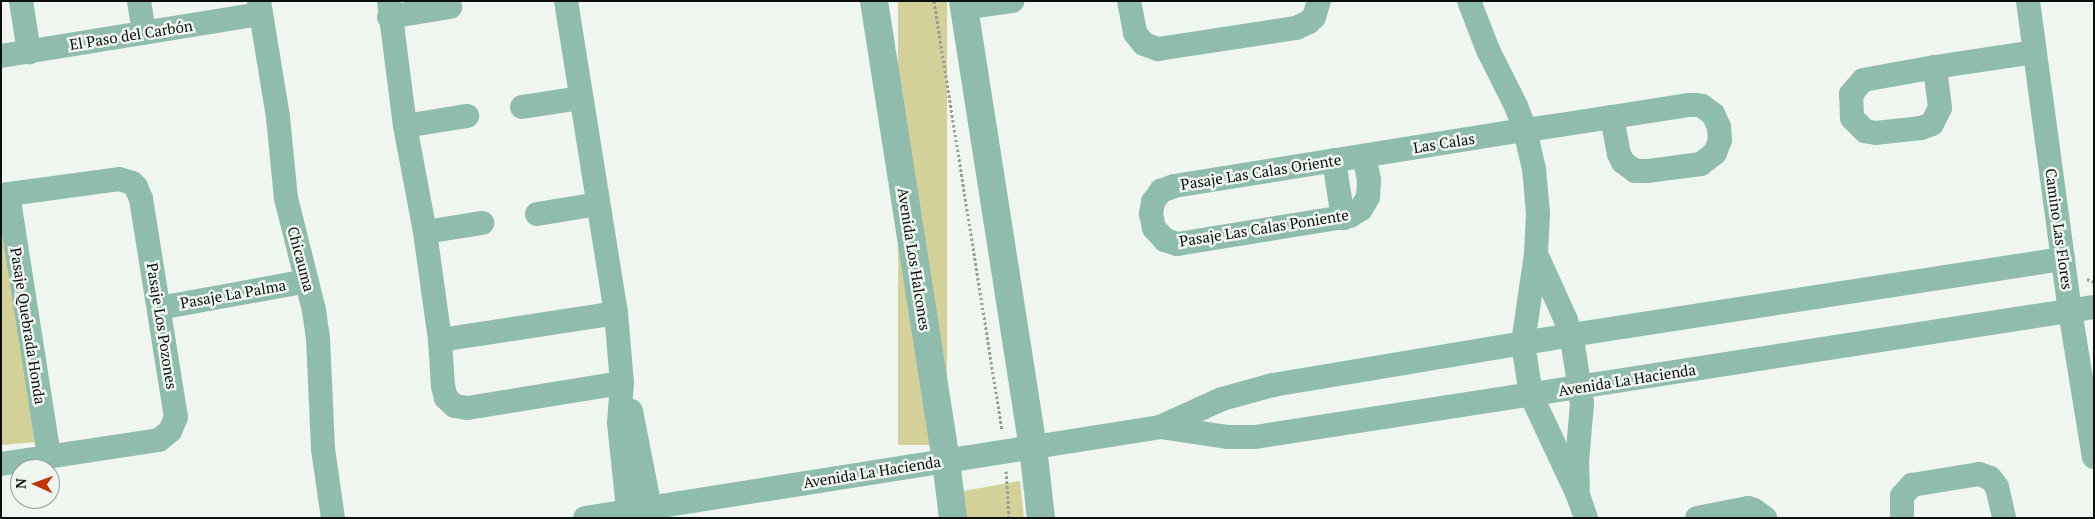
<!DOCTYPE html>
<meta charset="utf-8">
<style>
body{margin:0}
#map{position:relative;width:2095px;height:519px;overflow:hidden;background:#eef6ef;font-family:"PT Serif",serif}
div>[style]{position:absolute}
.green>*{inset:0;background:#d4d099;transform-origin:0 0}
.path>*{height:3px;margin-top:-1.5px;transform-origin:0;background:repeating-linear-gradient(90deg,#969c97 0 2.5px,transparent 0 5px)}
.minor>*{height:24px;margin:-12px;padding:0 12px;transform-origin:12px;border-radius:12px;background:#90bcae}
.tertiary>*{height:28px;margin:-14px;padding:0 14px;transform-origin:14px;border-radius:14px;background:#90bcae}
span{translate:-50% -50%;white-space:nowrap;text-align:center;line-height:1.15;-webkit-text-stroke:5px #eef6ef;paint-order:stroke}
.street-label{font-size:15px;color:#0c0f0d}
.frame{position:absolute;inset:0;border:2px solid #0c0f0d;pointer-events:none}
.north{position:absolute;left:10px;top:459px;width:50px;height:50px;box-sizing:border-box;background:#eef6ef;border:1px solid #949a95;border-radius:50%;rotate:272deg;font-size:14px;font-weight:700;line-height:20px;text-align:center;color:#0c0f0d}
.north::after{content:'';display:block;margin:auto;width:18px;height:22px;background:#be350a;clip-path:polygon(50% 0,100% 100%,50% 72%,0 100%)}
</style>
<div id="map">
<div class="green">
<i style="left:898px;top:1px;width:49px;height:444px"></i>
<i style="clip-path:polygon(1px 219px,37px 442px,1px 445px)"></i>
<i style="clip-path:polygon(1020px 481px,1024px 518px,961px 518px,958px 492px)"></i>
</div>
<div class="path">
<i style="left:934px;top:1px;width:434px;rotate:81deg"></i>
<i style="left:2087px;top:279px;width:8px;rotate:23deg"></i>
<i style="left:1006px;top:471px;width:47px;rotate:86.3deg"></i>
</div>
<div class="minor">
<i style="left:21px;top:1px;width:52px;rotate:81.1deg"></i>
<i style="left:139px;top:1px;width:32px;rotate:81deg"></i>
<i style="left:259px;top:1px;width:118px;rotate:80.7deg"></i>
<i style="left:278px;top:117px;width:81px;rotate:84.4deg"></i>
<i style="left:286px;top:198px;width:115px;rotate:76deg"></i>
<i style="left:314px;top:310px;width:28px;rotate:82deg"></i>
<i style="left:318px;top:338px;width:111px;rotate:87.4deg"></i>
<i style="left:323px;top:449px;width:70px;rotate:81.8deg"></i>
<i style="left:389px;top:1px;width:126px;rotate:82.7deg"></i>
<i style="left:405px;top:126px;width:108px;rotate:79.3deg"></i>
<i style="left:425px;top:232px;width:109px;rotate:82.1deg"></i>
<i style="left:440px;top:340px;width:46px;rotate:86.3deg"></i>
<i style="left:443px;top:386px;width:12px;rotate:76deg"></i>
<i style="left:446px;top:398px;width:12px;rotate:42deg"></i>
<i style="left:455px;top:406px;width:12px;rotate:9deg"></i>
<i style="left:467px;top:408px;width:157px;rotate:-9.2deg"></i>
<i style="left:566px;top:1px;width:316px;rotate:80.9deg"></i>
<i style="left:616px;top:313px;width:70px;rotate:85.1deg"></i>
<i style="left:622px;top:383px;width:40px;rotate:94.3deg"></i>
<i style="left:619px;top:423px;width:96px;rotate:84deg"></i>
<i style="left:1129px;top:1px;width:33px;rotate:79deg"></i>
<i style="left:1135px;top:33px;width:14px;rotate:51deg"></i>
<i style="left:1144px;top:44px;width:15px;rotate:20deg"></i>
<i style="left:1158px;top:49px;width:140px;rotate:-8.7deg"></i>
<i style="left:1296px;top:28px;width:14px;rotate:-25deg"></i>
<i style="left:1309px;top:22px;width:7px;rotate:-45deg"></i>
<i style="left:1314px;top:17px;width:17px;rotate:-73deg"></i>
<i style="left:1469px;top:1px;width:53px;rotate:68.8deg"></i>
<i style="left:1488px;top:50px;width:63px;rotate:63.4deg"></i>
<i style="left:1516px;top:106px;width:26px;rotate:69deg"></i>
<i style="left:1525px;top:130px;width:40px;rotate:77deg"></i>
<i style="left:1534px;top:169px;width:44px;rotate:84.8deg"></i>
<i style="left:1538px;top:213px;width:41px;rotate:92.8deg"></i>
<i style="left:1536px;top:254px;width:90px;rotate:98.3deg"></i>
<i style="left:1523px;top:343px;width:53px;rotate:81.3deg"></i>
<i style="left:1531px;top:395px;width:110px;rotate:64.8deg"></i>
<i style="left:1578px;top:495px;width:24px;rotate:71deg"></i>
<i style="left:2028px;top:1px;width:313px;rotate:82.3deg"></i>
<i style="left:2070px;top:311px;width:148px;rotate:80.7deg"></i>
<i style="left:964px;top:8px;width:49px;rotate:-8.3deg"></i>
<i style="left:389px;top:17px;width:62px;rotate:-9.3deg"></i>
<i style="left:1px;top:56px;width:263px;rotate:-9.2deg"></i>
<i style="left:1935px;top:67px;width:41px;rotate:83deg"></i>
<i style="left:1940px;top:108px;width:18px;rotate:117deg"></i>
<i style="left:1932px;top:124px;width:12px;rotate:160deg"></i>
<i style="left:1921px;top:128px;width:45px;rotate:173.7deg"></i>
<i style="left:1876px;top:133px;width:11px;rotate:-170deg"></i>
<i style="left:1865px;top:131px;width:18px;rotate:-135deg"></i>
<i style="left:1852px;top:118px;width:24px;rotate:-92deg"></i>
<i style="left:1851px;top:94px;width:18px;rotate:-49deg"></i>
<i style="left:1863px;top:80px;width:73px;rotate:-10.2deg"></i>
<i style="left:1935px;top:67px;width:100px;rotate:-8.6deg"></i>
<i style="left:522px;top:107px;width:60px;rotate:-8.7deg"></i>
<i style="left:405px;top:126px;width:63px;rotate:-9.2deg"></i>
<i style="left:1364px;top:156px;width:25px;rotate:78deg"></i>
<i style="left:1369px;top:180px;width:17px;rotate:93deg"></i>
<i style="left:1368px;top:197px;width:14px;rotate:120deg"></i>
<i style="left:1361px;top:209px;width:13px;rotate:148deg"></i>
<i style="left:1350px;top:216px;width:175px;rotate:170.8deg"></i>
<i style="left:1177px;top:244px;width:13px;rotate:-162deg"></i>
<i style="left:1165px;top:240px;width:16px;rotate:-133deg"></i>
<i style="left:1154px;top:228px;width:14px;rotate:-102deg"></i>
<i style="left:1151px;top:214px;width:12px;rotate:-81deg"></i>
<i style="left:1153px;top:202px;width:14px;rotate:-54deg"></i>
<i style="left:1161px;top:191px;width:14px;rotate:-21deg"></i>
<i style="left:1174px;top:186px;width:355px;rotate:-9.1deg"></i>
<i style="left:1525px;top:130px;width:35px;rotate:-8deg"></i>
<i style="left:1560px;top:125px;width:53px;rotate:-8.7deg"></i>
<i style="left:1612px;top:117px;width:78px;rotate:-8.9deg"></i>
<i style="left:1689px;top:105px;width:7px"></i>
<i style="left:1696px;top:105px;width:6px;rotate:9deg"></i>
<i style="left:1702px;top:106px;width:14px;rotate:36deg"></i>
<i style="left:1713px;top:114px;width:14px;rotate:65deg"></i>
<i style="left:1719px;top:127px;width:13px;rotate:86deg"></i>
<i style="left:1720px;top:140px;width:14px;rotate:111deg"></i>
<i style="left:1715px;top:153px;width:18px;rotate:142deg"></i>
<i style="left:1701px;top:164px;width:53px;rotate:172.5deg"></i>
<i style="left:1648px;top:171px;width:13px;rotate:180deg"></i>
<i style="left:1635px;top:171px;width:15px;rotate:-143deg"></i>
<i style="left:1623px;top:162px;width:9px;rotate:-117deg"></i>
<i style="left:1619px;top:154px;width:38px;rotate:-101deg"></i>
<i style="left:1334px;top:160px;width:59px;rotate:81.2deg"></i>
<i style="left:8px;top:194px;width:266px;rotate:81.1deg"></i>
<i style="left:1px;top:195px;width:119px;rotate:-7.7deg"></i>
<i style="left:119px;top:179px;width:14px;rotate:17deg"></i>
<i style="left:132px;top:183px;width:6px;rotate:45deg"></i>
<i style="left:136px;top:187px;width:13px;rotate:67deg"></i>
<i style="left:141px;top:199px;width:221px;rotate:80.9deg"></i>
<i style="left:176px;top:417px;width:15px;rotate:113deg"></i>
<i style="left:170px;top:431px;width:14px;rotate:141deg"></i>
<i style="left:159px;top:440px;width:160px;rotate:171.4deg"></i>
<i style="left:537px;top:214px;width:62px;rotate:-9.3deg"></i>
<i style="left:425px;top:232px;width:58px;rotate:-9deg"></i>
<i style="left:1536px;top:254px;width:72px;rotate:65.6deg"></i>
<i style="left:1566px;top:320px;width:26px;rotate:74deg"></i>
<i style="left:1573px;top:345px;width:59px;rotate:81.2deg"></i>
<i style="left:1582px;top:403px;width:59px;rotate:94.8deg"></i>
<i style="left:1577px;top:462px;width:25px;rotate:88deg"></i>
<i style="left:159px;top:308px;width:150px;rotate:-10.3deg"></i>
<i style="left:440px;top:340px;width:178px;rotate:-8.7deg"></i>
<i style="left:631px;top:411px;width:99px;rotate:78.9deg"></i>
<i style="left:1160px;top:427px;width:69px;rotate:8.4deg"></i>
<i style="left:1228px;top:437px;width:27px"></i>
<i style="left:1255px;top:437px;width:849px;rotate:-8.81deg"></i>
<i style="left:585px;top:518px;width:582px;rotate:-8.99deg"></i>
<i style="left:1160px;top:427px;width:68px;rotate:-24.3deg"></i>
<i style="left:1222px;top:399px;width:53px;rotate:-15.4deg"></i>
<i style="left:1273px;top:385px;width:302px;rotate:-9.5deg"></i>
<i style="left:1571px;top:335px;width:498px;rotate:-8.8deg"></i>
<i style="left:1697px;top:518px;width:52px;rotate:-11.1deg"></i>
<i style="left:1748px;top:508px;width:6px;rotate:18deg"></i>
<i style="left:1754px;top:510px;width:14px;rotate:36deg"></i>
<i style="left:1902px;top:518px;width:22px;rotate:-90deg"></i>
<i style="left:1902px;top:496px;width:15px;rotate:-48deg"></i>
<i style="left:1912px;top:485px;width:68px;rotate:-9.3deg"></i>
<i style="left:1979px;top:474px;width:12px;rotate:20deg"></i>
<i style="left:1990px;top:478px;width:11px;rotate:52deg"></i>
<i style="left:1997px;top:487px;width:32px;rotate:77deg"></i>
</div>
<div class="tertiary">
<i style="left:874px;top:1px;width:466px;rotate:81.1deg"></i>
<i style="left:946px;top:461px;width:57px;rotate:83deg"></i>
<i style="left:963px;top:1px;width:451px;rotate:81.1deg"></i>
<i style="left:1033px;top:447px;width:71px;rotate:83.6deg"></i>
</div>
<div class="street-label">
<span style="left:131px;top:35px;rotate:-9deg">El Paso del Carbón</span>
<span style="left:1444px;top:143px;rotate:-9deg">Las Calas</span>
<span style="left:1261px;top:172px;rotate:-9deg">Pasaje Las Calas Oriente</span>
<span style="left:1264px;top:228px;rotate:-9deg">Pasaje Las Calas Poniente</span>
<span style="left:2059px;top:229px;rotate:82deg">Camino Las Flores</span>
<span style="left:301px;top:259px;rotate:75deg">Chicauma</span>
<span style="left:914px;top:259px;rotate:81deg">Avenida Los Halcones</span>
<span style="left:233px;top:294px;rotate:-10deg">Pasaje La Palma</span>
<span style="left:28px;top:326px;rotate:81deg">Pasaje Quebrada Honda</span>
<span style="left:162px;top:326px;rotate:81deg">Pasaje Los Pozones</span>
<span style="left:1627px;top:380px;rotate:-9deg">Avenida La Hacienda</span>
<span style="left:872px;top:472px;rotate:-9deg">Avenida La Hacienda</span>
</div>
<div class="frame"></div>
<div class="north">N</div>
</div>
